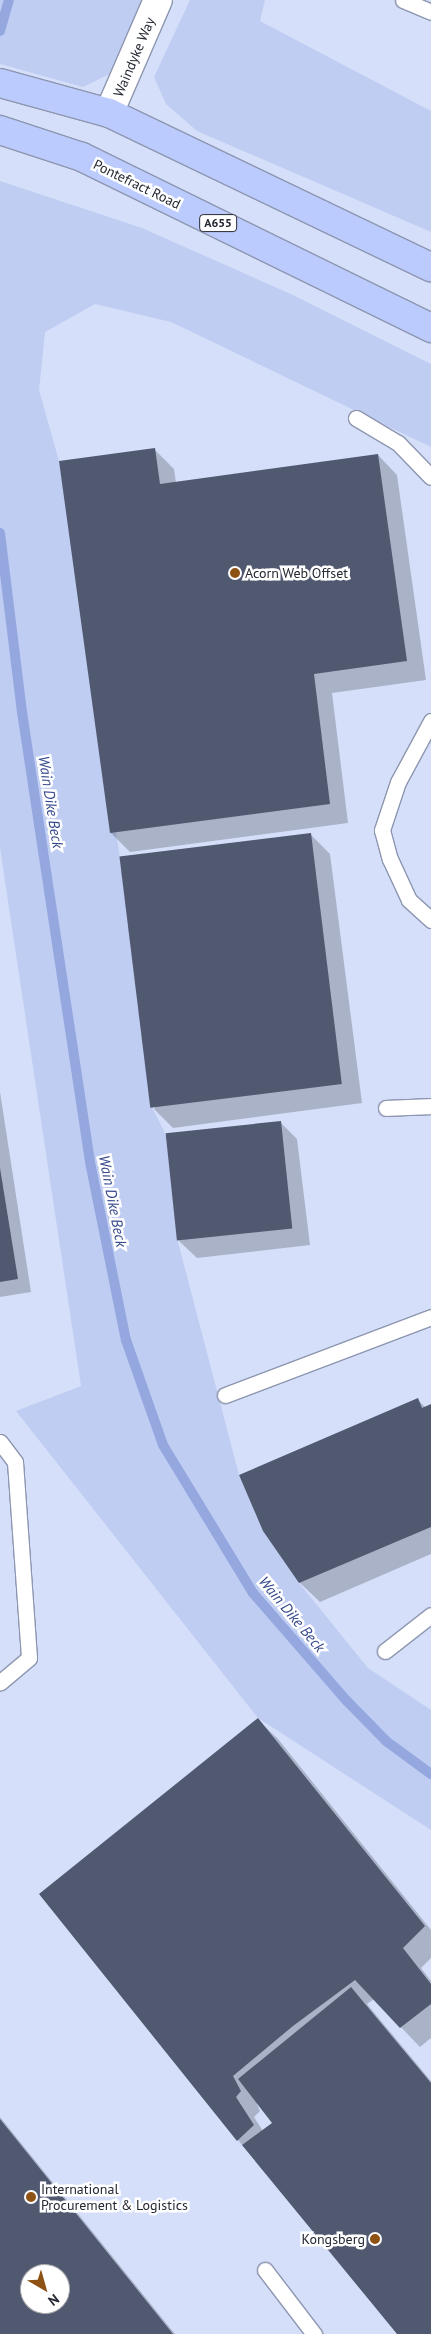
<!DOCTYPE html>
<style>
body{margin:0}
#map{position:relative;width:431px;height:2334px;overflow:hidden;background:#e4eafa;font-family:"PT Sans",sans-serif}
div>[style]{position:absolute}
.built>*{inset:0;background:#d5dffa}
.green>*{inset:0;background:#c0cdf2}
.shadow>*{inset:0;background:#0003}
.stream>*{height:10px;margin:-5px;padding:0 5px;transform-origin:5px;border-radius:5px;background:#94a7df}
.building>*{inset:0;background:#515970;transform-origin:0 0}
.roads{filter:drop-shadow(1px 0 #8d96b0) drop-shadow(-1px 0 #8d96b0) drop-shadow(0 1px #8d96b0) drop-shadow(0 -1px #8d96b0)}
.lane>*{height:15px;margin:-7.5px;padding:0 7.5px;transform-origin:7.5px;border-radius:7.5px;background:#fff}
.street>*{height:28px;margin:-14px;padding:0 14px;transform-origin:14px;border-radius:14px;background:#fff}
.primary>*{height:28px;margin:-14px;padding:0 14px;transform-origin:14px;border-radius:14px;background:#bbcbfd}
.dots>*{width:14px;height:14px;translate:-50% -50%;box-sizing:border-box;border:2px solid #fff;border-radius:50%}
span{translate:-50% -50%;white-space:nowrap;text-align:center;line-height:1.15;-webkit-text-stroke:5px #fff;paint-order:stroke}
.shield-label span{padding:1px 4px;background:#fff;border:1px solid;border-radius:4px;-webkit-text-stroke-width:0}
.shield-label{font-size:12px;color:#252933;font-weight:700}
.street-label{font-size:14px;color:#252933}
.poi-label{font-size:14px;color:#252933}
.left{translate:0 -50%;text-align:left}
.right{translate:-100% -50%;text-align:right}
.water-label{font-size:15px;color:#35488b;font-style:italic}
.north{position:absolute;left:20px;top:2264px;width:50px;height:50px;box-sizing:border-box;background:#fff;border:1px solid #a8a9ad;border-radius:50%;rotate:142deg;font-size:14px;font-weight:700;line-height:20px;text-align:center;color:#252933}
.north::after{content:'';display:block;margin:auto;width:18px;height:22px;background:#8f5215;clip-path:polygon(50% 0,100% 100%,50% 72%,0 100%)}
</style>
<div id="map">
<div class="built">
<i style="clip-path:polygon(evenodd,0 0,431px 0,431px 2334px,0 2334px,0 0,30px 2274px,60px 2274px,60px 2304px,30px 2304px,30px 2274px)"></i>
</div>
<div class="green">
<i style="clip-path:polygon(0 0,152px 0,122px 68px,83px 87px,0 64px)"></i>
<i style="clip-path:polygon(190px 0,265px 0,260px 21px,431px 111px,431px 232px,197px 131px,166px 104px,154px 77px)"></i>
<i style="clip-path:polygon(0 181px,142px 228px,293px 295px,431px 364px,431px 447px,171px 322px,95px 304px,45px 332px,39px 390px,59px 461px,120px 858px,153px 1109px,166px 1135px,178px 1242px,239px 1475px,263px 1531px,299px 1583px,368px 1668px,431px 1710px,431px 1830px,258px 1718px,16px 1411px,81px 1386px,0 848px)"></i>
</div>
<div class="shadow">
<i style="clip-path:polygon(155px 450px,174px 469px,176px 483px,378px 455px,397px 475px,426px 680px,332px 693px,348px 823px,130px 852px,111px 833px)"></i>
<i style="clip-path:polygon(310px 834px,330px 854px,362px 1103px,173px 1128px,154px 1109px)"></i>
<i style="clip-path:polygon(0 1092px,31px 1292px,0 1297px)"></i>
<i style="clip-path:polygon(280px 1122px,297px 1139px,310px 1245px,197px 1258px,179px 1241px)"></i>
<i style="clip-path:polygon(418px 1400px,425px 1407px,431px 1405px,431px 1554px,320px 1602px,300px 1583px,264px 1530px)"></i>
<i style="clip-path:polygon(evenodd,258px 1720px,278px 1739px,431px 1930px,431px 1958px,421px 1968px,431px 1981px,431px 2038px,420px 2047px,374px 1999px,367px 2004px,431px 2081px,431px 2334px,398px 2334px,238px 2140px,41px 1894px,258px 1720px,254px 2097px,274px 2123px,263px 2131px,254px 2117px,260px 2111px,254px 2097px)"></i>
<i style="clip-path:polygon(evenodd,0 2117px,175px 2334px,0 2334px,0 2117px,30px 2274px,60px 2274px,60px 2304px,30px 2304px,30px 2274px)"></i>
</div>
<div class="stream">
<i style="left:0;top:31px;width:32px;rotate:-74deg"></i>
<i style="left:0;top:533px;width:180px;rotate:83deg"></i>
<i style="left:22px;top:712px;width:460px;rotate:81.4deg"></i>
<i style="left:91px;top:1167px;width:177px;rotate:78.6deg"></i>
<i style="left:126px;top:1340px;width:111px;rotate:70.6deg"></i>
<i style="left:163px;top:1445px;width:173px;rotate:58.7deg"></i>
<i style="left:253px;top:1593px;width:143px;rotate:49deg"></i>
<i style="left:347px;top:1701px;width:56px;rotate:45.7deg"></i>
<i style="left:386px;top:1741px;width:56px;rotate:36.3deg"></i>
</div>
<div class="building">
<i style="clip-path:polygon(155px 448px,160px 484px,378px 454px,407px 661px,314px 674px,330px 804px,110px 833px,59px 461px)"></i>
<i style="left:311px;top:833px;width:253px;height:193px;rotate:83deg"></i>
<i style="left:281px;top:1121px;width:108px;height:116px;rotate:84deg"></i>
<i style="clip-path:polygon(0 1168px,18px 1279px,0 1282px)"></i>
<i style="clip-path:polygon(418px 1398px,422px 1408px,431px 1404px,431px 1527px,299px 1583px,263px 1531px,239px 1475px)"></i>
<i style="clip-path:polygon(258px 1718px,425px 1926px,403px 1948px,431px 1984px,431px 2004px,400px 2028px,355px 1980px,293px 2026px,233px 2076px,241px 2091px,236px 2097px,254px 2125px,237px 2141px,39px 1894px)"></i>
<i style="clip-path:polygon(351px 1987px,431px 2083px,431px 2334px,397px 2334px,242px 2145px,272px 2123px,238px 2079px)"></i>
<i style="clip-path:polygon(evenodd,0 2119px,173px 2334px,0 2334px,0 2119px,30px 2274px,60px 2274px,60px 2304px,30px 2304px,30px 2274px)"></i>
</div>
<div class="roads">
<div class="lane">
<i style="left:403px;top:0;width:30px;rotate:23deg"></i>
<i style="left:356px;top:418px;width:49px;rotate:30.8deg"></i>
<i style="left:398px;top:443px;width:47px;rotate:45.9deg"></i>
<i style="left:431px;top:721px;width:69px;rotate:118.4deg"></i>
<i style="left:398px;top:782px;width:51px;rotate:108.4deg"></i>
<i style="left:382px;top:830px;width:30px;rotate:75deg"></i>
<i style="left:390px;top:859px;width:45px;rotate:65.1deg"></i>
<i style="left:409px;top:900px;width:30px;rotate:42deg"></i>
<i style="left:386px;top:1108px;width:45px;rotate:-2.5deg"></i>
<i style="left:225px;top:1395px;width:220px;rotate:-20.7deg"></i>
<i style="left:0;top:1442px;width:25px;rotate:53deg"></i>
<i style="left:15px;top:1462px;width:196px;rotate:85.9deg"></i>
<i style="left:29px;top:1658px;width:38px;rotate:140deg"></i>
<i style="left:385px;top:1651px;width:58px;rotate:-38deg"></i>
<i style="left:265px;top:2270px;width:81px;rotate:52.6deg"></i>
</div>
<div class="street">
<i style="left:109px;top:113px;width:123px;rotate:-66.6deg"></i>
</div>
<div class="primary">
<i style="left:0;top:83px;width:113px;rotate:15.4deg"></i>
<i style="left:109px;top:113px;width:357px;rotate:25.6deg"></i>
<i style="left:0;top:130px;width:86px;rotate:18.2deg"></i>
<i style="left:82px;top:157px;width:389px;rotate:26.1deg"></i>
</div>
</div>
<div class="dots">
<i style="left:235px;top:573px;background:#8f5215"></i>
<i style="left:31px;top:2197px;background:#8f5215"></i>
<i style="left:375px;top:2239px;background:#8f5215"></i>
</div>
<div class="shield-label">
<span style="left:218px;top:223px">A655</span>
</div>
<div class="street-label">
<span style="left:134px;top:57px;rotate:-67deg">Waindyke Way</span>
<span style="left:137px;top:184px;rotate:26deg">Pontefract Road</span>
</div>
<div class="poi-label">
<span class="left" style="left:245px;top:573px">Acorn Web Offset</span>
<span class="left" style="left:41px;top:2197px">International<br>Procurement &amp; Logistics</span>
<span class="right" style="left:365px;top:2239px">Kongsberg</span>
</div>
<div class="water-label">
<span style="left:51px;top:802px;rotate:81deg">Wain Dike Beck</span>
<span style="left:113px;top:1201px;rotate:79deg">Wain Dike Beck</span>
<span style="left:292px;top:1614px;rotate:50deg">Wain Dike Beck</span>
</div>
<div class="north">N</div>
</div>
